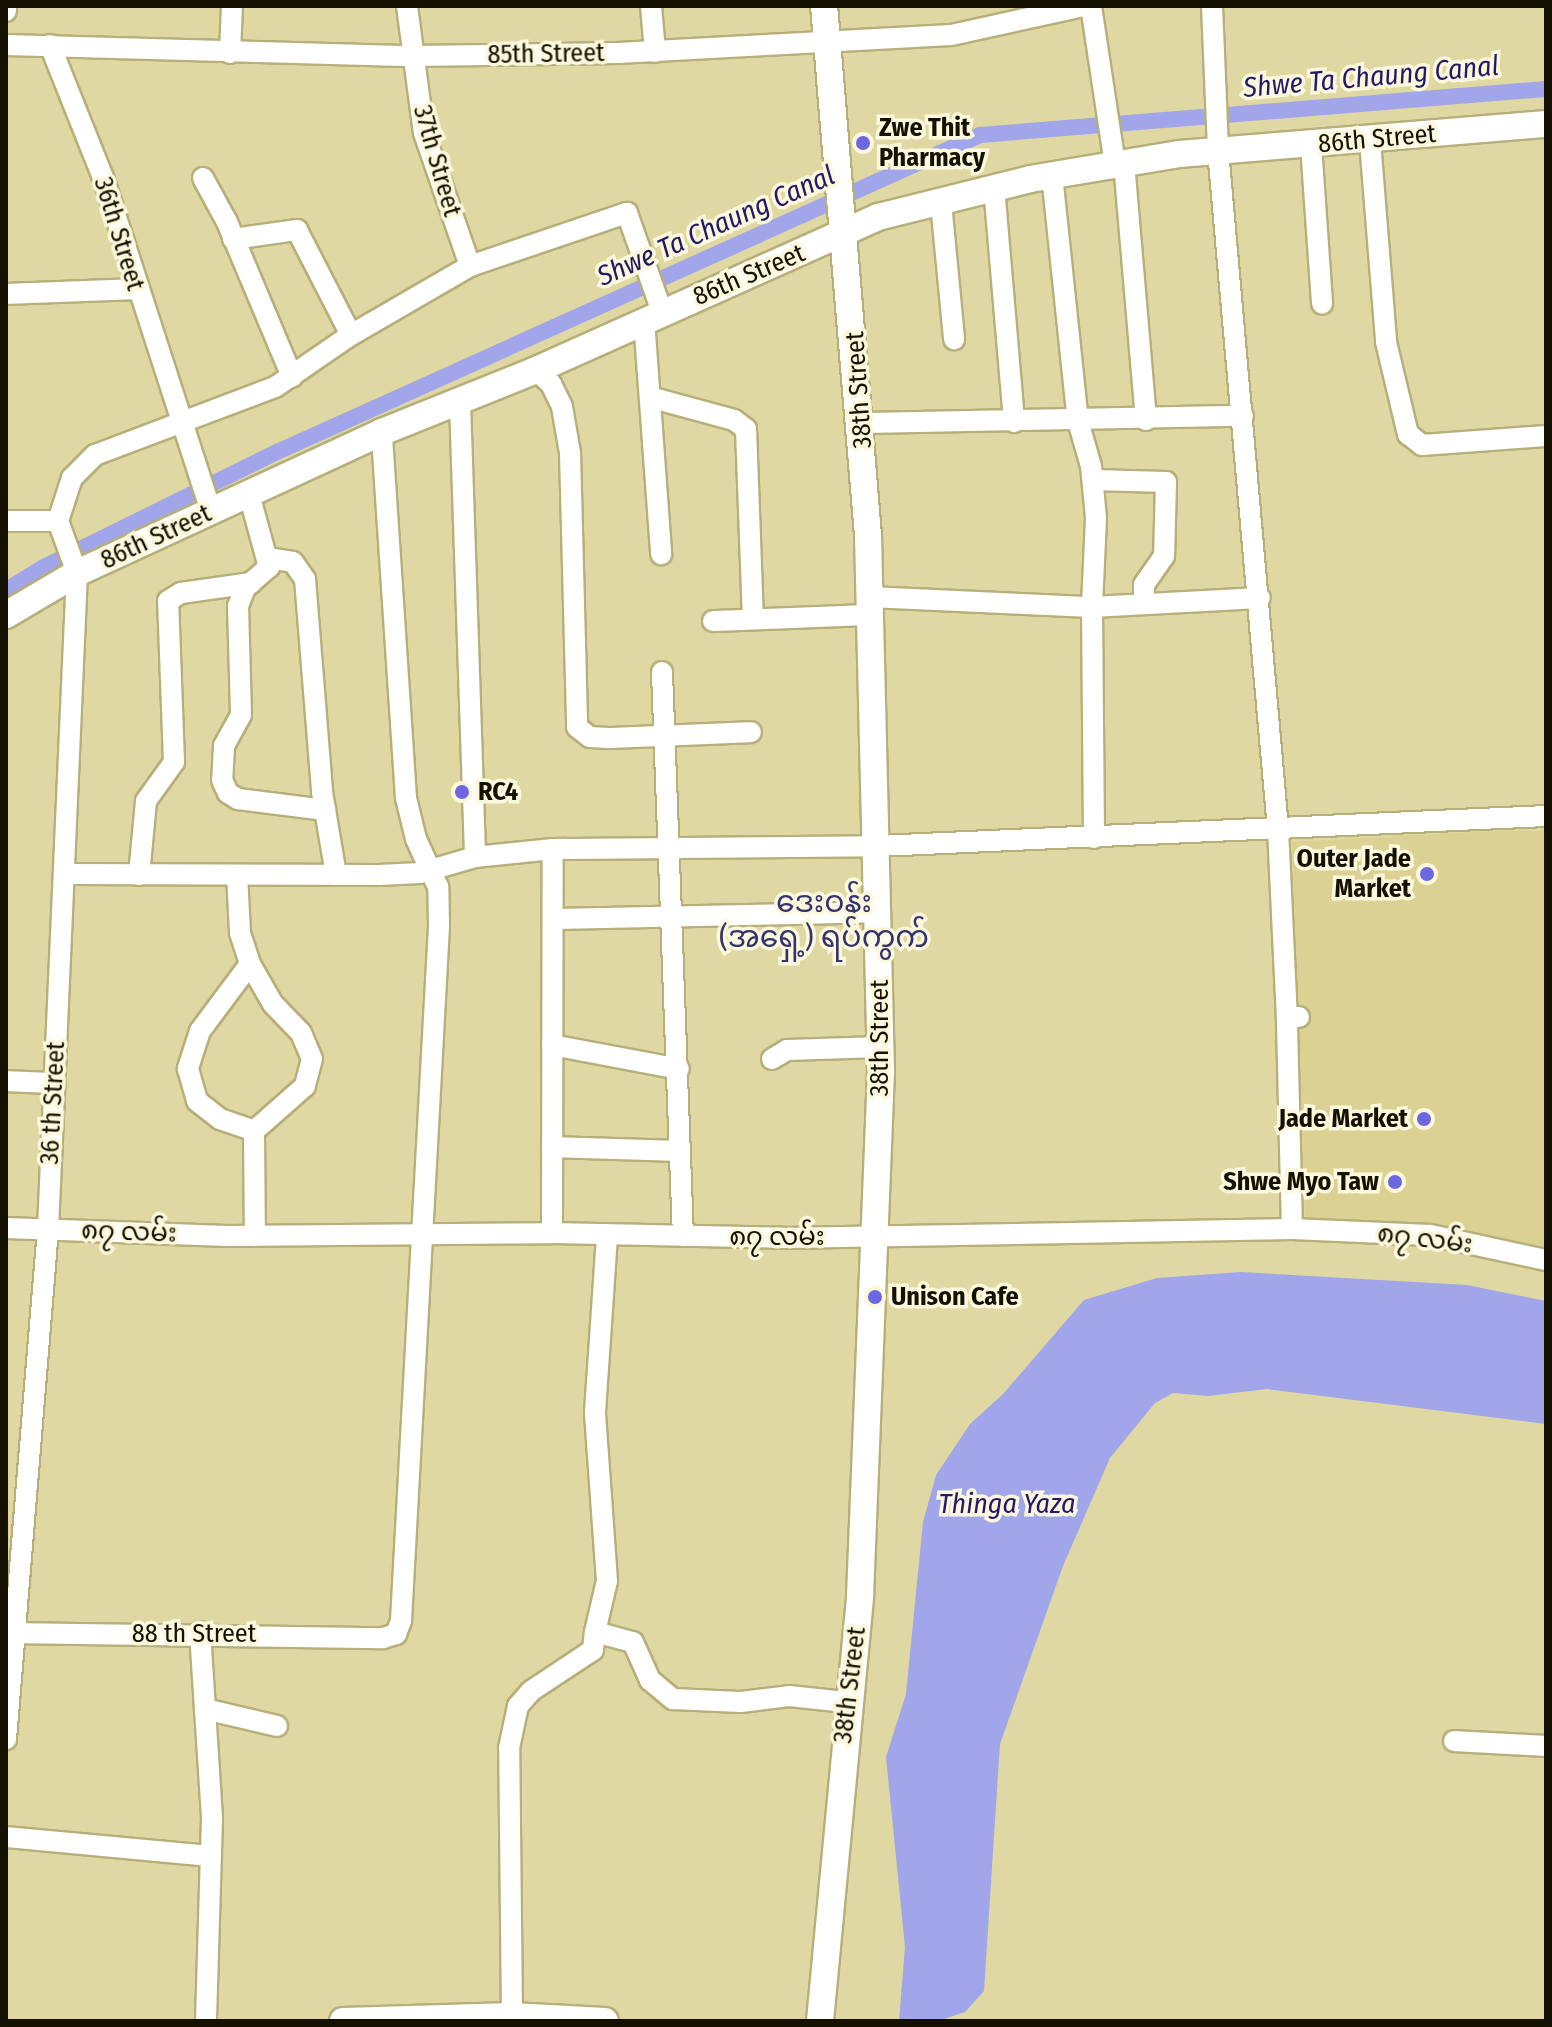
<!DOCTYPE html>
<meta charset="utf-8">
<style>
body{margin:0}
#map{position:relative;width:1552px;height:2027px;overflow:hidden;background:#e0d8a2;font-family:"Fira Sans Condensed","Noto Sans Myanmar",sans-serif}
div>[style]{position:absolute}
.built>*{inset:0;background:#dad192}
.water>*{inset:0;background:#a1a5ea}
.canal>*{height:16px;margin:-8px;padding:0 8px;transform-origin:8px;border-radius:8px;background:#a1a5ea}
.roads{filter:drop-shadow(2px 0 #b6af7a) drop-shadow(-2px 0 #b6af7a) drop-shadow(0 2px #b6af7a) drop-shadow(0 -2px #b6af7a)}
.minor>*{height:20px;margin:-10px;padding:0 10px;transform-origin:10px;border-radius:10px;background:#fff}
.major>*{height:26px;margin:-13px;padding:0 13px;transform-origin:13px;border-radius:13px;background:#fff}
.dots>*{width:22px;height:22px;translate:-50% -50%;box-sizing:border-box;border:4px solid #fcf8dd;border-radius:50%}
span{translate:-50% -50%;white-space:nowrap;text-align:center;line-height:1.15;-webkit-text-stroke:7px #fcf8dd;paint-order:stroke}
.street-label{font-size:26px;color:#141100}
.poi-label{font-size:26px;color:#141100;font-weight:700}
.left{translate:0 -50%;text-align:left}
.right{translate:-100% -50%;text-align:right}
.water-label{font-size:28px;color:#241968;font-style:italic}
.quarter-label{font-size:30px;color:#34336e}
.frame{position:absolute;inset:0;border:8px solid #141100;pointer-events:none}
</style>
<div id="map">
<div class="built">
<i style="clip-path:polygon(1495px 831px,1546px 831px,1546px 1248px,1427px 1223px,1305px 1221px,1292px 842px)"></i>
</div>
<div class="water">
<i style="clip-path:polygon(1241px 1272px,1467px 1285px,1546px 1301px,1546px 1424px,1267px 1389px,1208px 1396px,1173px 1393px,1155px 1403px,1110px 1458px,1063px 1566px,1000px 1744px,984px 1991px,965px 2012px,938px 2021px,899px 2021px,905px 1947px,886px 1757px,906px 1694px,923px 1522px,936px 1475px,970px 1424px,1003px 1394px,1084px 1300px,1157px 1278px)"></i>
</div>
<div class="canal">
<i style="left:6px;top:590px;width:44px;rotate:-31.2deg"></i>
<i style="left:44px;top:567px;width:260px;rotate:-26.3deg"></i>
<i style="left:277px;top:452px;width:771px;rotate:-24.27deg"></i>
<i style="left:980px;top:135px;width:568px;rotate:-4.65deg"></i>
</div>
<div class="roads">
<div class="minor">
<i style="left:407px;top:6px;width:128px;rotate:82.4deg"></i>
<i style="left:424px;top:133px;width:141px;rotate:70.9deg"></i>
<i style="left:651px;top:6px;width:46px;rotate:85deg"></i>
<i style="left:1091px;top:6px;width:160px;rotate:81.4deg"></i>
<i style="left:1212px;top:6px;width:144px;rotate:87.6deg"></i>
<i style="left:1218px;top:150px;width:682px;rotate:84.95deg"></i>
<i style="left:1278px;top:829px;width:188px;rotate:87.3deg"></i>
<i style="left:6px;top:11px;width:5px;rotate:-90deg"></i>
<i style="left:6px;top:45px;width:406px;rotate:1.6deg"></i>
<i style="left:412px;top:56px;width:206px;rotate:-0.8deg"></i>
<i style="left:618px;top:53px;width:333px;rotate:-3.1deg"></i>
<i style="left:951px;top:35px;width:135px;rotate:-12.4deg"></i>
<i style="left:50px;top:45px;width:145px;rotate:68.2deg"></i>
<i style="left:104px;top:180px;width:349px;rotate:72.1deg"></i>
<i style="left:230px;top:53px;width:47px;rotate:-87.6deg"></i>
<i style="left:1370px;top:141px;width:202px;rotate:85.4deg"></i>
<i style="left:1386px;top:342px;width:95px;rotate:76.6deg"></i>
<i style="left:1408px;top:434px;width:18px;rotate:38deg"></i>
<i style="left:1422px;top:445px;width:124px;rotate:-4.2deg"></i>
<i style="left:1311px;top:145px;width:159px;rotate:86deg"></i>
<i style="left:1124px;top:163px;width:258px;rotate:85.1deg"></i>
<i style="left:1052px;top:175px;width:247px;rotate:84deg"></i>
<i style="left:1078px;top:421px;width:47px;rotate:73.9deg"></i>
<i style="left:1091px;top:466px;width:52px;rotate:84.5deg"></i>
<i style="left:1096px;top:518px;width:89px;rotate:92.6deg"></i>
<i style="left:1092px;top:607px;width:168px;rotate:-3.1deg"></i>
<i style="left:203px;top:178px;width:50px;rotate:61.4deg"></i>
<i style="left:227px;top:222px;width:168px;rotate:67.2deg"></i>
<i style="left:994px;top:187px;width:236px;rotate:85.1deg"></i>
<i style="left:941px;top:203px;width:137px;rotate:84.5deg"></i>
<i style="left:233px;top:239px;width:65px;rotate:-8deg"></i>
<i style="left:297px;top:230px;width:118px;rotate:62.8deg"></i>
<i style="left:6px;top:294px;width:129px;rotate:-2.2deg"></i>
<i style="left:644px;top:320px;width:235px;rotate:85.8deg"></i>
<i style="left:536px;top:370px;width:21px;rotate:43deg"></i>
<i style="left:551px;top:384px;width:25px;rotate:64deg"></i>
<i style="left:562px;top:407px;width:47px;rotate:80.1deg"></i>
<i style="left:570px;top:453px;width:274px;rotate:88.5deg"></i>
<i style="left:577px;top:727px;width:16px;rotate:38deg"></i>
<i style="left:590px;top:737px;width:19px;rotate:3deg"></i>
<i style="left:609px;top:738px;width:142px;rotate:-2.4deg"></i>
<i style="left:653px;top:398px;width:84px;rotate:15.2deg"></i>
<i style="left:734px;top:420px;width:15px;rotate:37deg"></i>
<i style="left:746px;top:429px;width:190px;rotate:87.9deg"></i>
<i style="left:460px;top:402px;width:455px;rotate:88.1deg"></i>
<i style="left:862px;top:423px;width:381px;rotate:-1.1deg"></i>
<i style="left:1093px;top:480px;width:73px;rotate:1.6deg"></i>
<i style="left:1166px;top:482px;width:74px;rotate:91.5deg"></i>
<i style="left:1164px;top:556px;width:35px;rotate:125deg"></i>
<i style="left:1144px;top:585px;width:19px;rotate:90deg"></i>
<i style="left:249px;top:494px;width:76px;rotate:74.7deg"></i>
<i style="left:269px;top:567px;width:32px;rotate:139deg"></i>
<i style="left:245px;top:588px;width:19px;rotate:111deg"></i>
<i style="left:238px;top:606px;width:109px;rotate:88.4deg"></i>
<i style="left:241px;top:715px;width:35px;rotate:119deg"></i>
<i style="left:224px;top:746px;width:34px;rotate:93deg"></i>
<i style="left:222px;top:780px;width:14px;rotate:65deg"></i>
<i style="left:228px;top:793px;width:12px;rotate:31deg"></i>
<i style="left:238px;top:799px;width:88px;rotate:7.2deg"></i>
<i style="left:6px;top:521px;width:52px"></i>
<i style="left:58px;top:521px;width:55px;rotate:69.9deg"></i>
<i style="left:77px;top:573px;width:657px;rotate:92.53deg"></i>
<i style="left:48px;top:1229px;width:512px;rotate:94.71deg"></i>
<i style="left:58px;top:521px;width:45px;rotate:-72deg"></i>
<i style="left:72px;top:478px;width:33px;rotate:-45deg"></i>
<i style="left:95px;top:455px;width:192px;rotate:-20.7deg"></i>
<i style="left:275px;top:387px;width:92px;rotate:-34.4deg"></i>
<i style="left:351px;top:335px;width:138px;rotate:-30.1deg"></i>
<i style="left:470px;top:266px;width:166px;rotate:-18.7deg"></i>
<i style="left:627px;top:213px;width:105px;rotate:70.5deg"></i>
<i style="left:268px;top:558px;width:25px;rotate:9deg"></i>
<i style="left:293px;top:562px;width:21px;rotate:55deg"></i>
<i style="left:305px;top:579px;width:214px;rotate:85.4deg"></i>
<i style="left:322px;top:792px;width:84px;rotate:80.4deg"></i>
<i style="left:869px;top:597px;width:223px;rotate:2.6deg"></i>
<i style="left:1092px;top:607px;width:231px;rotate:89.5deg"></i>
<i style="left:713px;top:621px;width:157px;rotate:-2.2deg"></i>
<i style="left:662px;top:672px;width:564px;rotate:87.87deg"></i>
<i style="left:67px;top:874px;width:312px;rotate:0.2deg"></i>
<i style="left:379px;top:875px;width:41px;rotate:-2.8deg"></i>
<i style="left:420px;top:873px;width:57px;rotate:-16.2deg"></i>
<i style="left:475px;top:857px;width:78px;rotate:-5.9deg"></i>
<i style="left:553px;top:849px;width:325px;rotate:-0.5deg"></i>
<i style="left:878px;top:846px;width:669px;rotate:-2.57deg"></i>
<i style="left:139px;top:875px;width:74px;rotate:-84.6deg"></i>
<i style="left:146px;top:801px;width:48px;rotate:-54.3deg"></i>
<i style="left:174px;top:762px;width:161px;rotate:-92.1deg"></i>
<i style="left:168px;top:601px;width:15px;rotate:-32deg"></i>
<i style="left:181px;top:593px;width:71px;rotate:-8.1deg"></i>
<i style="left:237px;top:875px;width:58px;rotate:87deg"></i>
<i style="left:240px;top:933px;width:33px;rotate:72deg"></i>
<i style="left:250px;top:964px;width:46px;rotate:60.1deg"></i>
<i style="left:273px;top:1004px;width:40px;rotate:46deg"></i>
<i style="left:301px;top:1033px;width:28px;rotate:67deg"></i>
<i style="left:312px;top:1059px;width:28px;rotate:105deg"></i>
<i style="left:305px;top:1086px;width:68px;rotate:138.6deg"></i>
<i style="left:254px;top:1131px;width:105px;rotate:89.5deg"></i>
<i style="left:554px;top:919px;width:325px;rotate:-1.2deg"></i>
<i style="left:250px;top:964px;width:84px;rotate:126.7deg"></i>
<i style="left:200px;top:1031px;width:40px;rotate:108deg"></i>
<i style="left:188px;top:1069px;width:33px;rotate:74deg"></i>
<i style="left:197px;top:1101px;width:29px;rotate:38deg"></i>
<i style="left:220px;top:1119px;width:36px;rotate:19deg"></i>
<i style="left:552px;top:1045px;width:129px;rotate:10.7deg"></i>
<i style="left:772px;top:1059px;width:17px;rotate:-31deg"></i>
<i style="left:787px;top:1050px;width:94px;rotate:-1.8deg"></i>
<i style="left:6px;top:1081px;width:47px;rotate:2.4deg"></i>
<i style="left:552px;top:1147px;width:127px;rotate:1.8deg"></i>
<i style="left:6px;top:1228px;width:221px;rotate:2.1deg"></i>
<i style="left:227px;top:1236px;width:325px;rotate:-0.5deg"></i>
<i style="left:552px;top:1233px;width:232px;rotate:1.2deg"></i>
<i style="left:784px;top:1238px;width:508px;rotate:-1.01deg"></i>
<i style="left:1292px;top:1229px;width:138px;rotate:2.5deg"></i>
<i style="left:1430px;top:1235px;width:119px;rotate:12.2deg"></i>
<i style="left:1292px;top:1229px;width:212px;rotate:-91.4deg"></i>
<i style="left:1287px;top:1017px;width:12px"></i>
<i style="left:552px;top:1233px;width:384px;rotate:-89.9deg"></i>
<i style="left:200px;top:1632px;width:186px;rotate:86.3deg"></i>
<i style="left:212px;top:1818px;width:203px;rotate:91.7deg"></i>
<i style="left:595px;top:1632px;width:52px;rotate:-76.8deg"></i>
<i style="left:607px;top:1581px;width:169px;rotate:-94.1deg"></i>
<i style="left:595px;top:1412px;width:178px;rotate:-86.1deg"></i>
<i style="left:6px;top:1633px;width:377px;rotate:0.8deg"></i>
<i style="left:383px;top:1638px;width:14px;rotate:-17deg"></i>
<i style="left:396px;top:1634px;width:14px;rotate:-69deg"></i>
<i style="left:401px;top:1621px;width:696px;rotate:-86.87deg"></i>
<i style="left:439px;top:926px;width:39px;rotate:-91deg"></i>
<i style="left:438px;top:887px;width:53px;rotate:-114.6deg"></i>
<i style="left:416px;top:839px;width:42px;rotate:-103.7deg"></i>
<i style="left:406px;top:798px;width:367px;rotate:-93.8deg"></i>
<i style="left:205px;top:1709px;width:74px;rotate:13.3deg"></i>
<i style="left:1454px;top:1741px;width:92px;rotate:3.1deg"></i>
<i style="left:6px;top:1837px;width:206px;rotate:5.3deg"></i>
<i style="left:512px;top:2016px;width:268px;rotate:-90.6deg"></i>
<i style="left:509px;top:1748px;width:43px;rotate:-77.9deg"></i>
<i style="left:518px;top:1706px;width:20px;rotate:-49deg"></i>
<i style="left:531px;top:1691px;width:74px;rotate:-33.5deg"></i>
<i style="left:593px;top:1650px;width:18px;rotate:-84deg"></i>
<i style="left:595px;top:1632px;width:39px;rotate:15deg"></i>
<i style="left:633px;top:1642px;width:42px;rotate:65.9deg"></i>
<i style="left:650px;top:1680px;width:30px;rotate:40deg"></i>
<i style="left:673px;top:1699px;width:68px;rotate:2.5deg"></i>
<i style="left:741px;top:1702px;width:48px;rotate:-7.1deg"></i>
<i style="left:789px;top:1696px;width:57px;rotate:6deg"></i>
</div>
<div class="major">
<i style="left:6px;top:615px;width:82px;rotate:-30.6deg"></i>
<i style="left:77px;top:573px;width:336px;rotate:-24.8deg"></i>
<i style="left:382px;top:432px;width:166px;rotate:-21.9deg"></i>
<i style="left:536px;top:370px;width:375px;rotate:-24.1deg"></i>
<i style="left:878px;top:217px;width:157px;rotate:-14deg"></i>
<i style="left:1030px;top:179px;width:152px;rotate:-9.5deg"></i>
<i style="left:1180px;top:154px;width:367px;rotate:-4.7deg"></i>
<i style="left:343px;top:2021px;width:169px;rotate:-1.7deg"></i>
<i style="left:512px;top:2016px;width:93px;rotate:3.1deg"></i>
<i style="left:820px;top:2021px;width:427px;rotate:-84.6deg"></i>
<i style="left:860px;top:1596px;width:524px;rotate:-87.71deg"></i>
<i style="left:881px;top:1072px;width:537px;rotate:-91.39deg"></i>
<i style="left:868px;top:535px;width:531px;rotate:-94.75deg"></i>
</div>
</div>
<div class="dots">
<i style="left:863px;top:143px;background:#6c67e0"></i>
<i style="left:462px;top:792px;background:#6c67e0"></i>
<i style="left:1427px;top:874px;background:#6c67e0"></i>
<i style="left:1424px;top:1119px;background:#6c67e0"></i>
<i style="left:1395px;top:1182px;background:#6c67e0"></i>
<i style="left:875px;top:1297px;background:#6c67e0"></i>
</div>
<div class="street-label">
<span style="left:546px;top:54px;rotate:-1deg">85th Street</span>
<span style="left:1377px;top:139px;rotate:-5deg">86th Street</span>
<span style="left:437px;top:161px;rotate:74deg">37th Street</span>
<span style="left:119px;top:234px;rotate:73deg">36th Street</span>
<span style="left:749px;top:275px;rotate:-23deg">86th Street</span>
<span style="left:859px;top:390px;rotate:-94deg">38th Street</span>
<span style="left:156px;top:537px;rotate:-25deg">86th Street</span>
<span style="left:880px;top:1038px;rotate:-90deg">38th Street</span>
<span style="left:53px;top:1103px;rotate:-87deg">36 th Street</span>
<span style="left:129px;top:1232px;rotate:2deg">၈၇ လမ်း</span>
<span style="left:777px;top:1237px">၈၇ လမ်း</span>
<span style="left:1425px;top:1239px;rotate:7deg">၈၇ လမ်း</span>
<span style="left:194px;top:1634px">88 th Street</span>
<span style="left:850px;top:1685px;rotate:-83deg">38th Street</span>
</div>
<div class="poi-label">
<span class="left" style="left:879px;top:143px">Zwe Thit<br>Pharmacy</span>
<span class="left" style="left:478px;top:792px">RC4</span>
<span class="right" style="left:1411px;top:874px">Outer Jade<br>Market</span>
<span class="right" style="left:1408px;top:1119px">Jade Market</span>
<span class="right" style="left:1379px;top:1182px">Shwe Myo Taw</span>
<span class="left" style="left:891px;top:1297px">Unison Cafe</span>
</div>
<div class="water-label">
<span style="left:1371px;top:77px;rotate:-5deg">Shwe Ta Chaung Canal</span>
<span style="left:716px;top:226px;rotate:-24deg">Shwe Ta Chaung Canal</span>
<span style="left:1007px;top:1504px">Thinga Yaza</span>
</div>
<div class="quarter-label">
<span style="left:824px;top:919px">ဒေးဝန်း<br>(အရှေ့) ရပ်ကွက်</span>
</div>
<div class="frame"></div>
</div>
